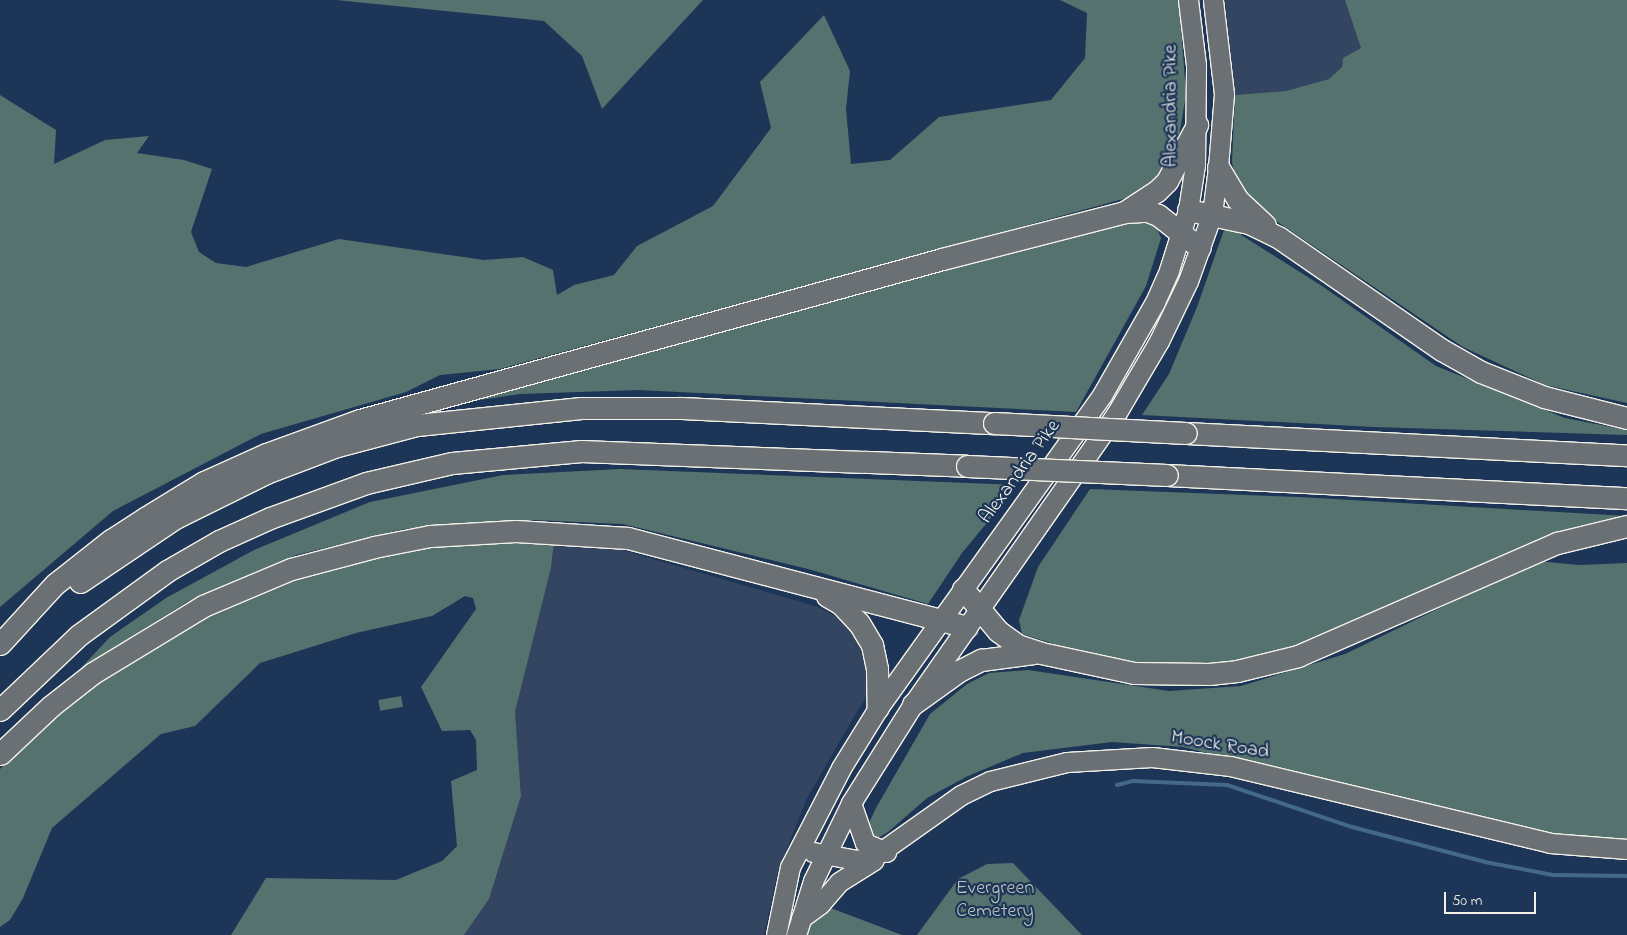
<!DOCTYPE html>
<style>
body{margin:0}
#map{position:relative;width:1627px;height:935px;overflow:hidden;background:#1d3557;font-family:"Indie Flower",sans-serif}
div>[style]{position:absolute}
.built>*{inset:0;background:#344562}
.green>*{inset:0;background:#56726f;transform-origin:0 0}
.stream>*{height:4px;margin:-2px;padding:0 2px;transform-origin:2px;border-radius:2px;background:#43688a}
.roads{filter:drop-shadow(1px 0 #f4f1e8) drop-shadow(-1px 0 #f4f1e8) drop-shadow(0 1px #f4f1e8) drop-shadow(0 -1px #f4f1e8)}
.major>*{height:19px;margin:-9.5px;padding:0 9.5px;transform-origin:9.5px;border-radius:9.5px;background:#6a7074}
.highway>*{height:21px;margin:-10.5px;padding:0 10.5px;transform-origin:10.5px;border-radius:10.5px;background:#6a7074}
.bridges{filter:drop-shadow(1px 0 #f4f1e8) drop-shadow(-1px 0 #f4f1e8) drop-shadow(0 1px #f4f1e8) drop-shadow(0 -1px #f4f1e8)}
.highway-bridge>*{height:21px;margin:-10.5px;padding:0 10.5px;transform-origin:10.5px;border-radius:10.5px;background:#6a7074}
span{translate:-50% -50%;white-space:nowrap;text-align:center;line-height:1.15;-webkit-text-stroke:4.5px #1d3557;paint-order:stroke}
.street-label{font-size:20px;color:#f4f1e8}
.park-label{font-size:20px;color:#bdc5be}
.scale{position:absolute;left:1444px;top:892px;width:92px;height:22px;box-sizing:border-box;border:2px solid #f4f1e8;border-top:0;padding-left:6px;font-size:15px;line-height:18px;white-space:nowrap;color:#f4f1e8;-webkit-text-stroke:4px #1d3557;paint-order:stroke}
</style>
<div id="map">
<div class="built">
<i style="clip-path:polygon(1225px 0,1345px 0,1362px 48px,1343px 58px,1342px 67px,1329px 79px,1286px 91px,1235px 95px)"></i>
<i style="clip-path:polygon(554px 542px,622px 550px,818px 607px,843px 620px,856px 635px,870px 682px,865px 698px,807px 798px,778px 871px,764px 935px,464px 935px,489px 899px,521px 796px,515px 712px,551px 568px)"></i>
</div>
<div class="green">
<i style="clip-path:polygon(336px 0,703px 0,602px 109px,582px 56px,544px 21px)"></i>
<i style="clip-path:polygon(1060px 0,1179px 0,1186px 94px,1177px 149px,1149px 189px,1123px 199px,500px 369px,440px 375px,406px 392px,261px 434px,113px 511px,0 607px,0 95px,56px 130px,54px 164px,105px 140px,149px 136px,137px 153px,184px 160px,212px 169px,191px 232px,199px 252px,216px 263px,246px 267px,339px 239px,484px 260px,523px 257px,553px 270px,557px 295px,574px 285px,614px 275px,637px 246px,713px 206px,771px 128px,760px 82px,824px 15px,850px 71px,846px 109px,851px 164px,890px 160px,939px 117px,1051px 100px,1085px 58px,1087px 13px)"></i>
<i style="clip-path:polygon(1345px 0,1627px 0,1627px 403px,1545px 385px,1463px 347px,1251px 204px,1235px 182px,1232px 161px,1235px 95px,1286px 91px,1329px 79px,1342px 67px,1343px 58px,1361px 48px)"></i>
<i style="clip-path:polygon(1138px 220px,1155px 224px,1161px 238px,1146px 286px,1076px 412px,638px 390px,520px 394px,419px 409px,749px 318px)"></i>
<i style="clip-path:polygon(1224px 230px,1235px 231px,1322px 286px,1436px 366px,1565px 418px,1627px 430px,1627px 435px,1374px 427px,1142px 415px,1169px 374px,1197px 307px)"></i>
<i style="clip-path:polygon(620px 469px,1018px 485px,962px 553px,928px 604px,808px 569px,623px 524px,533px 520px,404px 529px,296px 555px,187px 602px,81px 668px,110px 637px,166px 598px,254px 550px,370px 502px,503px 475px)"></i>
<i style="clip-path:polygon(1090px 489px,1299px 497px,1627px 516px,1300px 647px,1238px 663px,1155px 666px,1057px 645px,1022px 634px,1019px 620px,1038px 567px)"></i>
<i style="clip-path:polygon(475px 541px,554px 542px,551px 568px,515px 712px,521px 796px,489px 899px,464px 935px,231px 935px,266px 878px,396px 880px,442px 861px,457px 846px,451px 781px,477px 770px,476px 740px,470px 730px,442px 731px,421px 687px,476px 609px,473px 598px,465px 596px,432px 616px,356px 633px,260px 663px,195px 726px,161px 734px,52px 828px,23px 898px,10px 920px,0 927px,0 769px,29px 740px,108px 672px,218px 607px,308px 573px,405px 550px)"></i>
<i style="clip-path:polygon(1537px 561px,1579px 565px,1627px 563px,1627px 840px,1527px 834px,1183px 747px,1112px 742px,1023px 753px,968px 776px,927px 798px,888px 832px,878px 838px,872px 835px,869px 823px,876px 808px,930px 714px,967px 684px,989px 673px,1028px 670px,1169px 691px,1241px 686px,1345px 654px)"></i>
<i style="left:401px;top:696px;width:11px;height:23px;rotate:80deg"></i>
<i style="clip-path:polygon(1013px 863px,1082px 935px,917px 935px,958px 879px,987px 864px)"></i>
<i style="clip-path:polygon(820px 904px,902px 935px,796px 935px)"></i>
</div>
<div class="stream">
<i style="left:1117px;top:785px;width:16px;rotate:-14deg"></i>
<i style="left:1133px;top:781px;width:94px;rotate:2.4deg"></i>
<i style="left:1227px;top:785px;width:132px;rotate:18.6deg"></i>
<i style="left:1352px;top:827px;width:138px;rotate:14.7deg"></i>
<i style="left:1485px;top:862px;width:69px;rotate:10.8deg"></i>
<i style="left:1553px;top:875px;width:74px;rotate:0.8deg"></i>
</div>
<div class="roads">
<div class="major">
<i style="left:851px;top:803px;width:42px;rotate:70.7deg"></i>
<i style="left:865px;top:843px;width:23px;rotate:23deg"></i>
<i style="left:813px;top:852px;width:45px;rotate:10.3deg"></i>
<i style="left:857px;top:860px;width:15px;rotate:-8deg"></i>
<i style="left:872px;top:858px;width:109px;rotate:-35.3deg"></i>
<i style="left:961px;top:795px;width:32px;rotate:-26deg"></i>
<i style="left:990px;top:781px;width:79px;rotate:-13.9deg"></i>
<i style="left:1067px;top:762px;width:85px;rotate:-3.4deg"></i>
<i style="left:1152px;top:757px;width:79px;rotate:6.6deg"></i>
<i style="left:1230px;top:766px;width:329px;rotate:13.5deg"></i>
<i style="left:1550px;top:843px;width:77px;rotate:4.5deg"></i>
<i style="left:801px;top:918px;width:24px;rotate:-36deg"></i>
<i style="left:820px;top:904px;width:29px;rotate:-49deg"></i>
<i style="left:839px;top:882px;width:41px;rotate:-32.2deg"></i>
<i style="left:776px;top:935px;width:69px;rotate:-78.4deg"></i>
<i style="left:790px;top:867px;width:111px;rotate:-62.7deg"></i>
<i style="left:841px;top:768px;width:70px;rotate:-58.3deg"></i>
<i style="left:878px;top:708px;width:385px;rotate:-54.4deg"></i>
<i style="left:1102px;top:395px;width:107px;rotate:-60.3deg"></i>
<i style="left:1155px;top:302px;width:35px;rotate:-66deg"></i>
<i style="left:1169px;top:270px;width:63px;rotate:-72.4deg"></i>
<i style="left:1188px;top:210px;width:46px;rotate:-81.2deg"></i>
<i style="left:1195px;top:165px;width:100px;rotate:-89.4deg"></i>
<i style="left:1196px;top:65px;width:65px;rotate:-97deg"></i>
<i style="left:796px;top:935px;width:57px;rotate:-72.5deg"></i>
<i style="left:813px;top:881px;width:87px;rotate:-64deg"></i>
<i style="left:851px;top:803px;width:117px;rotate:-57.9deg"></i>
<i style="left:913px;top:704px;width:354px;rotate:-55deg"></i>
<i style="left:1116px;top:414px;width:85px;rotate:-59.5deg"></i>
<i style="left:1159px;top:341px;width:67px;rotate:-64.2deg"></i>
<i style="left:1188px;top:281px;width:71px;rotate:-70.3deg"></i>
<i style="left:1212px;top:214px;width:47px;rotate:-82.7deg"></i>
<i style="left:1218px;top:167px;width:73px;rotate:-85.3deg"></i>
<i style="left:1224px;top:94px;width:95px;rotate:-96.7deg"></i>
</div>
<div class="highway">
<i style="left:1218px;top:167px;width:39px;rotate:59deg"></i>
<i style="left:1238px;top:200px;width:37px;rotate:43deg"></i>
<i style="left:1188px;top:210px;width:62px;rotate:12deg"></i>
<i style="left:1249px;top:223px;width:32px;rotate:26deg"></i>
<i style="left:1278px;top:237px;width:199px;rotate:34.6deg"></i>
<i style="left:1442px;top:350px;width:45px;rotate:29.4deg"></i>
<i style="left:1481px;top:372px;width:68px;rotate:21.6deg"></i>
<i style="left:1544px;top:397px;width:86px;rotate:14.2deg"></i>
<i style="left:1126px;top:211px;width:37px;rotate:-33deg"></i>
<i style="left:1157px;top:191px;width:14px;rotate:-45deg"></i>
<i style="left:1167px;top:181px;width:64px;rotate:-61.8deg"></i>
<i style="left:1186px;top:433px;width:442px;rotate:2.9deg"></i>
<i style="left:1167px;top:475px;width:461px;rotate:2.9deg"></i>
<i style="left:80px;top:582px;width:115px;rotate:-34deg"></i>
<i style="left:175px;top:518px;width:102px;rotate:-26.3deg"></i>
<i style="left:266px;top:473px;width:76px;rotate:-20.8deg"></i>
<i style="left:337px;top:446px;width:83px;rotate:-14.7deg"></i>
<i style="left:417px;top:425px;width:165px;rotate:-5.9deg"></i>
<i style="left:581px;top:408px;width:101px"></i>
<i style="left:682px;top:408px;width:312px;rotate:2.8deg"></i>
<i style="left:963px;top:589px;width:55px;rotate:50.2deg"></i>
<i style="left:998px;top:631px;width:24px;rotate:36deg"></i>
<i style="left:1017px;top:645px;width:25px;rotate:18deg"></i>
<i style="left:1041px;top:653px;width:95px;rotate:12.1deg"></i>
<i style="left:1134px;top:673px;width:75px;rotate:0.8deg"></i>
<i style="left:1209px;top:674px;width:28px;rotate:-6deg"></i>
<i style="left:1237px;top:671px;width:63px;rotate:-13.8deg"></i>
<i style="left:1298px;top:656px;width:283px;rotate:-23.6deg"></i>
<i style="left:1557px;top:543px;width:72px;rotate:-13.7deg"></i>
<i style="left:827px;top:596px;width:16px;rotate:30deg"></i>
<i style="left:841px;top:604px;width:26px;rotate:47deg"></i>
<i style="left:859px;top:623px;width:26px;rotate:59deg"></i>
<i style="left:872px;top:645px;width:25px;rotate:78deg"></i>
<i style="left:877px;top:669px;width:39px;rotate:89deg"></i>
<i style="left:0;top:644px;width:81px;rotate:-47.5deg"></i>
<i style="left:55px;top:584px;width:71px;rotate:-38.2deg"></i>
<i style="left:111px;top:540px;width:40px;rotate:-32.9deg"></i>
<i style="left:145px;top:518px;width:69px;rotate:-31.4deg"></i>
<i style="left:204px;top:482px;width:68px;rotate:-24.3deg"></i>
<i style="left:266px;top:454px;width:100px;rotate:-19.9deg"></i>
<i style="left:360px;top:420px;width:604px;rotate:-15.46deg"></i>
<i style="left:942px;top:259px;width:189px;rotate:-14.4deg"></i>
<i style="left:1125px;top:212px;width:22px;rotate:-3deg"></i>
<i style="left:1147px;top:211px;width:12px;rotate:20deg"></i>
<i style="left:1158px;top:215px;width:53px;rotate:38.2deg"></i>
<i style="left:913px;top:704px;width:57px;rotate:-35.7deg"></i>
<i style="left:959px;top:671px;width:25px;rotate:-27deg"></i>
<i style="left:981px;top:660px;width:53px;rotate:-7.5deg"></i>
<i style="left:0;top:710px;width:109px;rotate:-43.5deg"></i>
<i style="left:79px;top:635px;width:109px;rotate:-36deg"></i>
<i style="left:167px;top:571px;width:60px;rotate:-30deg"></i>
<i style="left:219px;top:541px;width:56px;rotate:-24.3deg"></i>
<i style="left:270px;top:518px;width:102px;rotate:-20deg"></i>
<i style="left:366px;top:483px;width:88px;rotate:-13.1deg"></i>
<i style="left:452px;top:463px;width:130px;rotate:-5.3deg"></i>
<i style="left:581px;top:451px;width:386px;rotate:2.2deg"></i>
<i style="left:0;top:754px;width:70px;rotate:-43.3deg"></i>
<i style="left:51px;top:706px;width:53px;rotate:-38.2deg"></i>
<i style="left:93px;top:673px;width:129px;rotate:-31.3deg"></i>
<i style="left:203px;top:606px;width:95px;rotate:-22.8deg"></i>
<i style="left:291px;top:569px;width:86px;rotate:-14.8deg"></i>
<i style="left:374px;top:547px;width:57px;rotate:-11.1deg"></i>
<i style="left:430px;top:536px;width:86px;rotate:-3.3deg"></i>
<i style="left:516px;top:531px;width:112px;rotate:3.6deg"></i>
<i style="left:628px;top:538px;width:350px;rotate:14.7deg"></i>
</div>
</div>
<div class="bridges">
<div class="highway-bridge">
<i style="left:994px;top:423px;width:192px;rotate:3deg"></i>
<i style="left:967px;top:466px;width:200px;rotate:2.6deg"></i>
</div>
</div>
<div class="street-label">
<span style="left:1171px;top:106px;rotate:-90deg">Alexandria Pike</span>
<span style="left:1020px;top:472px;rotate:-54deg">Alexandria Pike</span>
<span style="left:1220px;top:745px;rotate:9deg">Moock Road</span>
</div>
<div class="park-label">
<span style="left:995px;top:900px">Evergreen<br>Cemetery</span>
</div>
<div class="scale">50 m</div>
</div>
